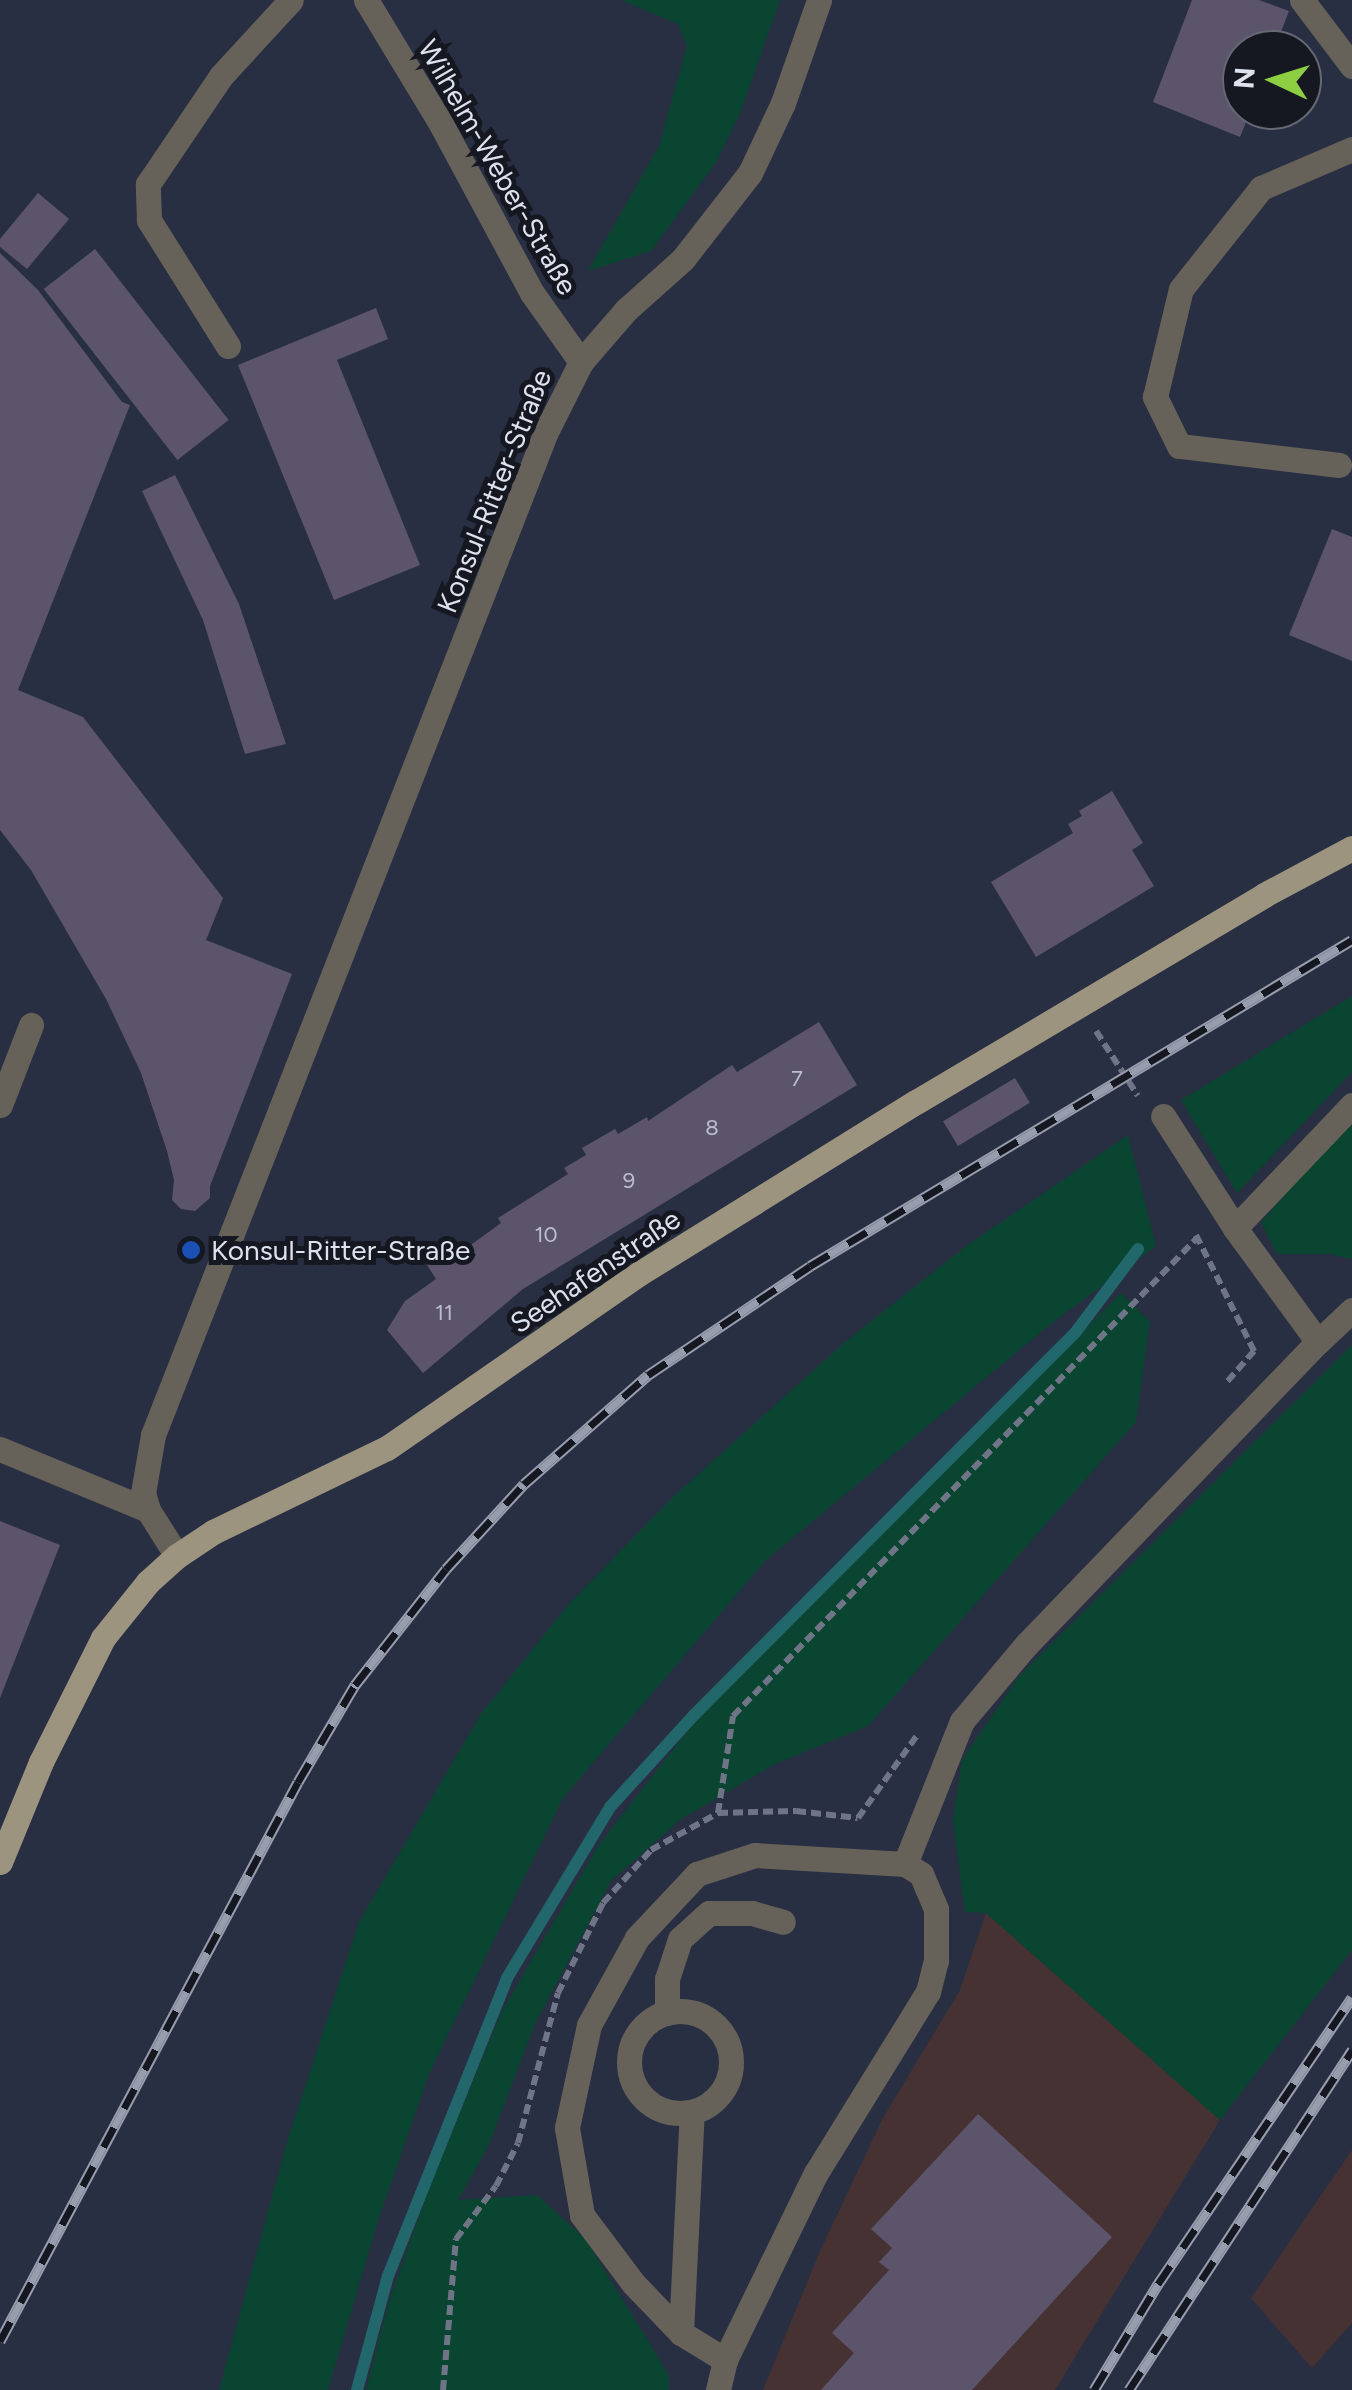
<!DOCTYPE html>
<meta charset="utf-8">
<style>
body{margin:0}
#map{position:relative;width:1352px;height:2390px;overflow:hidden;background:#292f43;font-family:Figtree,sans-serif}
div>[style]{position:absolute}
.commercial>*{inset:0;background:#463233}
.green>*{inset:0;background:#094531}
.stream>*{height:12px;margin:-6px;padding:0 6px;transform-origin:6px;border-radius:6px;background:#22676b}
.building>*{inset:0;background:#5b546a;transform-origin:0 0}
.path>*{height:6px;margin-top:-3px;transform-origin:0;background:repeating-linear-gradient(90deg,#6f7586 0 10px,transparent 0 15px)}
.minor>*{height:25px;margin:-12.5px;padding:0 12.5px;transform-origin:12.5px;border-radius:12.5px;background:#676259}
.minor>.ring{margin:-12.5px;padding:0;box-sizing:content-box;background:none;border:25px solid #676259;border-radius:50%}
.major>*{height:25px;margin:-12.5px;padding:0 12.5px;transform-origin:12.5px;border-radius:12.5px;background:#9c947f}
.rail>*{height:11px;margin-top:-5.5px;transform-origin:0;background:repeating-linear-gradient(90deg,#151821 0 22px,#989dad 0 44px);box-sizing:border-box;border-block:2px solid #989dad}
.dots>*{width:28px;height:28px;translate:-50% -50%;box-sizing:border-box;border:5px solid #151821;border-radius:50%}
span{translate:-50% -50%;white-space:nowrap;text-align:center;line-height:1.15;-webkit-text-stroke:10px #151821;paint-order:stroke}
.number-label{font-size:22px;color:#bcbece}
.number-label span{-webkit-text-stroke-width:0}
.street-label{font-size:28px;color:#dde2ef}
.poi-label{font-size:28px;color:#dde2ef}
.left{translate:0 -50%;text-align:left}
.north{position:absolute;left:1222px;top:30px;width:100px;height:100px;box-sizing:border-box;background:#151821;border:2px solid #656973;border-radius:50%;rotate:274deg;font-size:28px;font-weight:700;line-height:40px;text-align:center;color:#dde2ef}
.north::after{content:'';display:block;margin:auto;width:35px;height:45px;background:#8ece43;clip-path:polygon(50% 0,100% 100%,50% 72%,0 100%)}
</style>
<div id="map">
<div class="commercial">
<i style="clip-path:polygon(986px 1913px,1220px 2120px,1055px 2390px,763px 2390px,820px 2251px,883px 2118px,960px 1990px)"></i>
<i style="clip-path:polygon(1352px 2150px,1352px 2323px,1312px 2368px,1251px 2298px)"></i>
</div>
<div class="green">
<i style="clip-path:polygon(621px 0,780px 0,741px 111px,717px 161px,651px 251px,588px 271px,659px 146px,687px 46px,678px 24px)"></i>
<i style="clip-path:polygon(1352px 996px,1352px 1072px,1237px 1193px,1181px 1100px)"></i>
<i style="clip-path:polygon(1352px 1118px,1352px 1259px,1329px 1254px,1277px 1254px,1261px 1222px)"></i>
<i style="clip-path:polygon(1128px 1135px,1156px 1246px,1052px 1323px,766px 1560px,563px 1798px,429px 2074px,377px 2224px,328px 2390px,219px 2390px,287px 2142px,359px 1922px,481px 1714px,568px 1605px,672px 1498px,845px 1342px,965px 1247px)"></i>
<i style="clip-path:polygon(1121px 1293px,1150px 1322px,1136px 1422px,868px 1726px,775px 1764px,681px 1819px,611px 1881px,535px 2024px,488px 2147px,458px 2200px,537px 2195px,585px 2239px,647px 2339px,669px 2376px,669px 2390px,366px 2390px,389px 2302px,430px 2186px,502px 2011px,598px 1846px,697px 1719px)"></i>
<i style="clip-path:polygon(1352px 1345px,1352px 1950px,1220px 2120px,986px 1913px,965px 1912px,953px 1821px,962px 1760px,1020px 1675px)"></i>
</div>
<div class="stream">
<i style="left:357px;top:2390px;width:118px;rotate:-74.8deg"></i>
<i style="left:388px;top:2276px;width:321px;rotate:-68.2deg"></i>
<i style="left:507px;top:1978px;width:200px;rotate:-58.9deg"></i>
<i style="left:610px;top:1807px;width:125px;rotate:-47.6deg"></i>
<i style="left:694px;top:1715px;width:540px;rotate:-45.08deg"></i>
<i style="left:1075px;top:1333px;width:105px;rotate:-53.1deg"></i>
</div>
<div class="building">
<i style="clip-path:polygon(1192px 0,1259px 0,1289px 11px,1274px 50px,1242px 50px,1242px 110px,1251px 110px,1240px 137px,1153px 102px)"></i>
<i style="clip-path:polygon(38px 193px,69px 219px,27px 269px,0 247px,0 239px)"></i>
<i style="left:95px;top:249px;width:217px;height:65px;rotate:52deg"></i>
<i style="clip-path:polygon(0 253px,38px 290px,122px 402px,130px 405px,18px 690px,83px 717px,223px 898px,206px 940px,292px 974px,210px 1186px,210px 1198px,195px 1211px,181px 1209px,172px 1200px,174px 1180px,167px 1151px,141px 1073px,106px 999px,31px 870px,0 830px)"></i>
<i style="clip-path:polygon(376px 308px,388px 339px,337px 360px,420px 565px,334px 600px,238px 365px)"></i>
<i style="clip-path:polygon(175px 475px,239px 604px,286px 744px,245px 754px,203px 620px,142px 491px)"></i>
<i style="clip-path:polygon(1332px 529px,1352px 537px,1352px 661px,1289px 635px)"></i>
<i style="clip-path:polygon(1112px 791px,1143px 843px,1132px 850px,1154px 886px,1036px 957px,991px 882px,1073px 833px,1068px 824px,1082px 816px,1079px 811px)"></i>
<i style="clip-path:polygon(819px 1022px,857px 1085px,523px 1289px,423px 1373px,387px 1330px,405px 1301px,436px 1279px,427px 1265px,444px 1253px,450px 1260px,501px 1223px,498px 1218px,568px 1174px,564px 1168px,586px 1155px,582px 1148px,615px 1129px,618px 1134px,647px 1117px,648px 1121px,732px 1065px,737px 1072px)"></i>
<i style="left:1015px;top:1078px;width:29px;height:84px;rotate:59deg"></i>
<i style="clip-path:polygon(0 1521px,60px 1545px,0 1698px)"></i>
<i style="clip-path:polygon(978px 2114px,1112px 2237px,972px 2390px,821px 2390px,854px 2353px,832px 2333px,889px 2270px,879px 2262px,892px 2248px,871px 2229px)"></i>
</div>
<div class="path">
<i style="left:1096px;top:1031px;width:77px;rotate:57.1deg"></i>
<i style="left:1196px;top:1235px;width:130px;rotate:63.4deg"></i>
<i style="left:1254px;top:1351px;width:43px;rotate:131.2deg"></i>
<i style="left:718px;top:1813px;width:98px;rotate:-81.2deg"></i>
<i style="left:733px;top:1716px;width:666px;rotate:-45.85deg"></i>
<i style="left:443px;top:2390px;width:152px;rotate:-85.1deg"></i>
<i style="left:456px;top:2239px;width:66px;rotate:-53deg"></i>
<i style="left:496px;top:2186px;width:48px;rotate:-62.9deg"></i>
<i style="left:518px;top:2143px;width:155px;rotate:-75.1deg"></i>
<i style="left:558px;top:1993px;width:101px;rotate:-63.4deg"></i>
<i style="left:603px;top:1903px;width:72px;rotate:-47.8deg"></i>
<i style="left:651px;top:1850px;width:77px;rotate:-28.9deg"></i>
<i style="left:718px;top:1813px;width:78px;rotate:-1.5deg"></i>
<i style="left:796px;top:1811px;width:62px;rotate:6.4deg"></i>
<i style="left:858px;top:1818px;width:103px;rotate:-54.5deg"></i>
</div>
<div class="minor">
<i style="left:366px;top:0;width:145px;rotate:58.8deg"></i>
<i style="left:441px;top:124px;width:192px;rotate:61.7deg"></i>
<i style="left:532px;top:293px;width:85px;rotate:54.6deg"></i>
<i style="left:1302px;top:0;width:83px;rotate:52.9deg"></i>
<i style="left:228px;top:346px;width:149px;rotate:-122.1deg"></i>
<i style="left:149px;top:220px;width:36px;rotate:-92deg"></i>
<i style="left:148px;top:184px;width:130px;rotate:-55.9deg"></i>
<i style="left:221px;top:76px;width:103px;rotate:-47.4deg"></i>
<i style="left:1339px;top:465px;width:161px;rotate:-173.2deg"></i>
<i style="left:1179px;top:446px;width:55px;rotate:-116.1deg"></i>
<i style="left:1155px;top:397px;width:111px;rotate:-76.5deg"></i>
<i style="left:1181px;top:289px;width:129px;rotate:-51.6deg"></i>
<i style="left:1261px;top:188px;width:99px;rotate:-23.2deg"></i>
<i style="left:0;top:1105px;width:86px;rotate:-68.8deg"></i>
<i style="left:1235px;top:1228px;width:170px;rotate:-46.4deg"></i>
<i style="left:1318px;top:1342px;width:47px;rotate:-43.3deg"></i>
<i style="left:0;top:1449px;width:160px;rotate:22.4deg"></i>
<i style="left:177px;top:1556px;width:54px;rotate:-122.2deg"></i>
<i style="left:148px;top:1510px;width:18px;rotate:-106deg"></i>
<i style="left:143px;top:1493px;width:59px;rotate:-80.2deg"></i>
<i style="left:153px;top:1435px;width:1075px;rotate:-68.61deg"></i>
<i style="left:545px;top:434px;width:80px;rotate:-63.4deg"></i>
<i style="left:581px;top:362px;width:69px;rotate:-49.1deg"></i>
<i style="left:626px;top:310px;width:76px;rotate:-41.8deg"></i>
<i style="left:683px;top:259px;width:109px;rotate:-52.1deg"></i>
<i style="left:750px;top:173px;width:77px;rotate:-64.8deg"></i>
<i style="left:783px;top:103px;width:109px;rotate:-70.7deg"></i>
<i style="left:905px;top:1864px;width:154px;rotate:-68.3deg"></i>
<i style="left:962px;top:1721px;width:99px;rotate:-49.9deg"></i>
<i style="left:1026px;top:1645px;width:421px;rotate:-46.1deg"></i>
<i style="left:1318px;top:1342px;width:141px;rotate:-126.1deg"></i>
<i style="left:1235px;top:1228px;width:133px;rotate:-122.7deg"></i>
<i class="ring" style="left:629px;top:2011px;width:77px;height:77px"></i>
<i style="left:667px;top:2013px;width:34px;rotate:-90deg"></i>
<i style="left:667px;top:1979px;width:42px;rotate:-72deg"></i>
<i style="left:680px;top:1939px;width:39px;rotate:-42deg"></i>
<i style="left:709px;top:1913px;width:43px"></i>
<i style="left:752px;top:1913px;width:32px;rotate:16deg"></i>
<i style="left:681px;top:2333px;width:221px;rotate:-87.2deg"></i>
<i style="left:718px;top:2390px;width:31px;rotate:-77deg"></i>
<i style="left:725px;top:2360px;width:208px;rotate:-64.1deg"></i>
<i style="left:816px;top:2173px;width:213px;rotate:-58.3deg"></i>
<i style="left:928px;top:1992px;width:32px;rotate:-76deg"></i>
<i style="left:936px;top:1961px;width:52px;rotate:-90deg"></i>
<i style="left:936px;top:1909px;width:38px;rotate:-113deg"></i>
<i style="left:921px;top:1874px;width:19px;rotate:-148deg"></i>
<i style="left:905px;top:1864px;width:150px;rotate:-176.6deg"></i>
<i style="left:755px;top:1855px;width:61px;rotate:161.9deg"></i>
<i style="left:697px;top:1874px;width:88px;rotate:133.2deg"></i>
<i style="left:637px;top:1938px;width:99px;rotate:118.9deg"></i>
<i style="left:589px;top:2025px;width:105px;rotate:102.1deg"></i>
<i style="left:567px;top:2128px;width:88px;rotate:80.2deg"></i>
<i style="left:582px;top:2215px;width:85px;rotate:53.1deg"></i>
<i style="left:633px;top:2283px;width:69px;rotate:46.2deg"></i>
<i style="left:681px;top:2333px;width:52px;rotate:31.5deg"></i>
</div>
<div class="major">
<i style="left:0;top:1862px;width:108px;rotate:-67.7deg"></i>
<i style="left:41px;top:1762px;width:139px;rotate:-63.4deg"></i>
<i style="left:103px;top:1638px;width:72px;rotate:-51.2deg"></i>
<i style="left:148px;top:1582px;width:39px;rotate:-42deg"></i>
<i style="left:177px;top:1556px;width:43px;rotate:-33.7deg"></i>
<i style="left:213px;top:1532px;width:193px;rotate:-25.8deg"></i>
<i style="left:387px;top:1448px;width:308px;rotate:-34.7deg"></i>
<i style="left:640px;top:1273px;width:325px;rotate:-31.8deg"></i>
<i style="left:916px;top:1102px;width:405px;rotate:-30.7deg"></i>
<i style="left:1264px;top:895px;width:100px;rotate:-28.1deg"></i>
</div>
<div class="rail">
<i style="left:0;top:2341px;width:633px;rotate:-61.94deg"></i>
<i style="left:298px;top:1782px;width:113px;rotate:-59.6deg"></i>
<i style="left:355px;top:1685px;width:147px;rotate:-51.9deg"></i>
<i style="left:446px;top:1569px;width:115px;rotate:-47.5deg"></i>
<i style="left:524px;top:1484px;width:165px;rotate:-41.3deg"></i>
<i style="left:648px;top:1375px;width:195px;rotate:-33.9deg"></i>
<i style="left:810px;top:1266px;width:632px;rotate:-31.03deg"></i>
<i style="left:1094px;top:2390px;width:124px;rotate:-58.9deg"></i>
<i style="left:1158px;top:2284px;width:346px;rotate:-55.9deg"></i>
<i style="left:1129px;top:2390px;width:407px;rotate:-56.7deg"></i>
</div>
<div class="dots">
<i style="left:191px;top:1250px;background:#1a4fb4"></i>
</div>
<div class="number-label">
<span style="left:797px;top:1079px">7</span>
<span style="left:712px;top:1128px">8</span>
<span style="left:629px;top:1181px">9</span>
<span style="left:546px;top:1235px">10</span>
<span style="left:444px;top:1313px">11</span>
</div>
<div class="street-label">
<span style="left:498px;top:167px;rotate:60deg">Wilhelm-Weber-Straße</span>
<span style="left:494px;top:491px;rotate:-68deg">Konsul-Ritter-Straße</span>
<span style="left:595px;top:1271px;rotate:-34deg">Seehafenstraße</span>
</div>
<div class="poi-label">
<span class="left" style="left:211px;top:1250px">Konsul-Ritter-Straße</span>
</div>
<div class="north">N</div>
</div>
